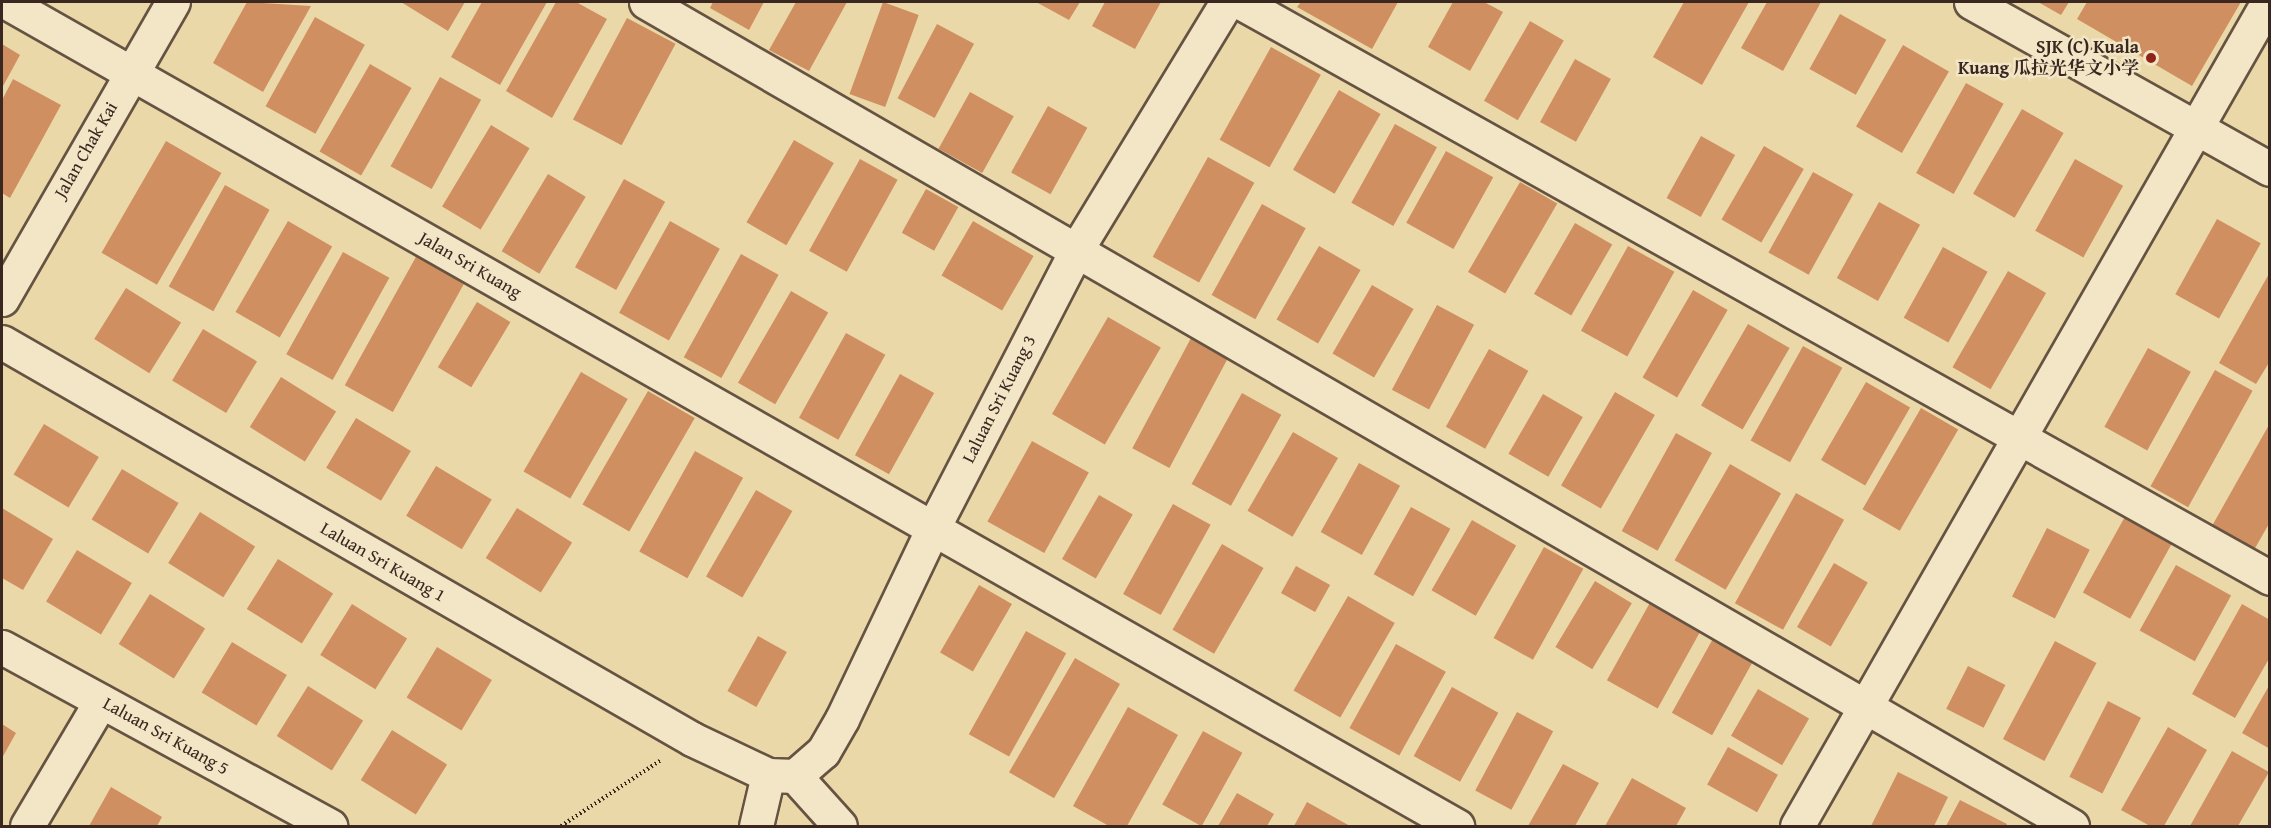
<!DOCTYPE html>
<meta charset="utf-8">
<style>
body{margin:0}
#map{position:relative;width:2271px;height:828px;overflow:hidden;background:#ebd8a9;font-family:"Gentium Book Plus","Noto Serif SC",serif}
div>[style]{position:absolute}
.building>*{inset:0;background:#d08f60;transform-origin:0 0}
.path>*{height:4px;margin-top:-2px;transform-origin:0;background:repeating-linear-gradient(90deg,#3a2720 0 1.5px,transparent 0 4.5px)}
.roads{filter:drop-shadow(2px 0 #665342) drop-shadow(-2px 0 #665342) drop-shadow(0 2px #665342) drop-shadow(0 -2px #665342)}
.minor>*{height:33px;margin:-16.5px;padding:0 16.5px;transform-origin:16.5px;border-radius:16.5px;background:#f2e6c7}
.dots>*{width:16px;height:16px;translate:-50% -50%;box-sizing:border-box;border:3px solid #f2e6c7;border-radius:50%}
span{translate:-50% -50%;white-space:nowrap;text-align:center;line-height:1.15;-webkit-text-stroke:5px #f2e6c7;paint-order:stroke}
.poi-label{font-size:18px;color:#3a2720;font-weight:700}
.right{translate:-100% -50%;text-align:right}
.street-label{font-size:18px;color:#3a2720}
.frame{position:absolute;inset:0;border:3px solid #3a2720;pointer-events:none}
</style>
<div id="map">
<div class="building">
<i style="clip-path:polygon(247px 2px,311px 6px,263px 92px,213px 63px)"></i>
<i style="clip-path:polygon(401px 2px,465px 2px,448px 31px)"></i>
<i style="clip-path:polygon(482px 2px,547px 2px,500px 85px,451px 57px)"></i>
<i style="clip-path:polygon(556px 2px,576px 2px,607px 19px,552px 118px,506px 91px)"></i>
<i style="clip-path:polygon(713px 2px,764px 2px,749px 30px,710px 8px)"></i>
<i style="clip-path:polygon(796px 2px,847px 2px,809px 71px,769px 50px)"></i>
<i style="left:883px;top:2px;width:38px;height:98px;rotate:20deg"></i>
<i style="clip-path:polygon(1036px 2px,1080px 2px,1069px 20px)"></i>
<i style="clip-path:polygon(1105px 2px,1161px 2px,1135px 49px,1092px 26px)"></i>
<i style="clip-path:polygon(1301px 2px,1398px 2px,1372px 49px,1297px 7px)"></i>
<i style="clip-path:polygon(1453px 2px,1484px 2px,1503px 12px,1470px 71px,1428px 47px)"></i>
<i style="clip-path:polygon(1684px 2px,1749px 2px,1702px 85px,1653px 57px)"></i>
<i style="clip-path:polygon(1767px 2px,1821px 2px,1783px 71px,1741px 48px)"></i>
<i style="clip-path:polygon(2038px 2px,2069px 2px,2061px 15px)"></i>
<i style="clip-path:polygon(2087px 2px,2241px 2px,2192px 86px,2077px 19px)"></i>
<i style="left:1840px;top:14px;width:53px;height:63px;rotate:29deg"></i>
<i style="left:315px;top:17px;width:57px;height:102px;rotate:29deg"></i>
<i style="left:627px;top:18px;width:55px;height:115px;rotate:28deg"></i>
<i style="left:1530px;top:21px;width:39px;height:92px;rotate:30deg"></i>
<i style="left:937px;top:24px;width:42px;height:84px;rotate:28deg"></i>
<i style="clip-path:polygon(2px 44px,20px 55px,2px 88px)"></i>
<i style="left:1903px;top:45px;width:53px;height:94px;rotate:30deg"></i>
<i style="left:1271px;top:47px;width:57px;height:106px;rotate:29deg"></i>
<i style="left:1575px;top:59px;width:41px;height:72px;rotate:29deg"></i>
<i style="left:370px;top:64px;width:48px;height:101px;rotate:30deg"></i>
<i style="left:440px;top:77px;width:47px;height:102px;rotate:29deg"></i>
<i style="clip-path:polygon(13px 79px,61px 105px,10px 198px,2px 193px,2px 100px)"></i>
<i style="left:1966px;top:83px;width:43px;height:103px;rotate:29deg"></i>
<i style="left:1339px;top:90px;width:48px;height:92px;rotate:30deg"></i>
<i style="left:970px;top:92px;width:50px;height:65px;rotate:29deg"></i>
<i style="left:1048px;top:106px;width:45px;height:76px;rotate:29deg"></i>
<i style="left:2022px;top:109px;width:48px;height:98px;rotate:30deg"></i>
<i style="left:1395px;top:124px;width:48px;height:90px;rotate:29deg"></i>
<i style="left:491px;top:125px;width:45px;height:95px;rotate:31deg"></i>
<i style="left:1701px;top:136px;width:39px;height:71px;rotate:29deg"></i>
<i style="left:794px;top:140px;width:46px;height:95px;rotate:30deg"></i>
<i style="left:166px;top:141px;width:64px;height:129px;rotate:30deg"></i>
<i style="left:1764px;top:146px;width:46px;height:85px;rotate:30deg"></i>
<i style="left:1446px;top:151px;width:54px;height:82px;rotate:29deg"></i>
<i style="left:1208px;top:157px;width:53px;height:114px;rotate:29deg"></i>
<i style="left:860px;top:159px;width:43px;height:105px;rotate:29deg"></i>
<i style="left:2075px;top:159px;width:55px;height:82px;rotate:29deg"></i>
<i style="left:1813px;top:172px;width:46px;height:92px;rotate:29deg"></i>
<i style="left:548px;top:174px;width:44px;height:90px;rotate:31deg"></i>
<i style="left:624px;top:179px;width:47px;height:101px;rotate:29deg"></i>
<i style="left:1520px;top:182px;width:43px;height:104px;rotate:30deg"></i>
<i style="left:225px;top:185px;width:51px;height:116px;rotate:29deg"></i>
<i style="left:926px;top:189px;width:37px;height:50px;rotate:29deg"></i>
<i style="left:1879px;top:202px;width:47px;height:87px;rotate:29deg"></i>
<i style="left:1262px;top:204px;width:50px;height:104px;rotate:29deg"></i>
<i style="left:2217px;top:219px;width:50px;height:86px;rotate:29deg"></i>
<i style="left:288px;top:221px;width:51px;height:105px;rotate:30deg"></i>
<i style="left:670px;top:221px;width:57px;height:105px;rotate:29deg"></i>
<i style="left:973px;top:221px;width:70px;height:63px;rotate:30deg"></i>
<i style="left:1575px;top:223px;width:43px;height:82px;rotate:30deg"></i>
<i style="left:1319px;top:246px;width:48px;height:85px;rotate:30deg"></i>
<i style="left:1628px;top:246px;width:53px;height:97px;rotate:29deg"></i>
<i style="left:1943px;top:247px;width:51px;height:81px;rotate:29deg"></i>
<i style="left:343px;top:252px;width:53px;height:117px;rotate:29deg"></i>
<i style="left:741px;top:254px;width:43px;height:118px;rotate:29deg"></i>
<i style="left:417px;top:255px;width:55px;height:149px;rotate:29deg"></i>
<i style="left:2008px;top:271px;width:44px;height:111px;rotate:30deg"></i>
<i style="clip-path:polygon(2270px 272px,2270px 361px,2256px 384px,2219px 363px)"></i>
<i style="left:1372px;top:285px;width:48px;height:79px;rotate:30deg"></i>
<i style="left:126px;top:288px;width:65px;height:60px;rotate:32deg"></i>
<i style="left:1693px;top:290px;width:40px;height:101px;rotate:30deg"></i>
<i style="left:791px;top:291px;width:43px;height:106px;rotate:30deg"></i>
<i style="left:477px;top:302px;width:39px;height:76px;rotate:31deg"></i>
<i style="left:1437px;top:305px;width:42px;height:96px;rotate:28deg"></i>
<i style="left:1108px;top:317px;width:61px;height:112px;rotate:30deg"></i>
<i style="left:1748px;top:324px;width:48px;height:94px;rotate:30deg"></i>
<i style="left:203px;top:329px;width:63px;height:60px;rotate:31deg"></i>
<i style="left:846px;top:333px;width:45px;height:97px;rotate:29deg"></i>
<i style="left:1191px;top:338px;width:42px;height:125px;rotate:28deg"></i>
<i style="left:1803px;top:346px;width:45px;height:108px;rotate:29deg"></i>
<i style="left:2148px;top:348px;width:49px;height:90px;rotate:29deg"></i>
<i style="left:1489px;top:349px;width:45px;height:89px;rotate:29deg"></i>
<i style="left:2215px;top:370px;width:43px;height:133px;rotate:29deg"></i>
<i style="left:581px;top:372px;width:54px;height:115px;rotate:30deg"></i>
<i style="left:900px;top:374px;width:39px;height:93px;rotate:29deg"></i>
<i style="left:281px;top:377px;width:65px;height:59px;rotate:32deg"></i>
<i style="left:1866px;top:382px;width:51px;height:90px;rotate:30deg"></i>
<i style="left:648px;top:391px;width:54px;height:131px;rotate:30deg"></i>
<i style="left:1615px;top:392px;width:46px;height:108px;rotate:30deg"></i>
<i style="left:1242px;top:393px;width:45px;height:104px;rotate:29deg"></i>
<i style="left:1543px;top:394px;width:46px;height:69px;rotate:30deg"></i>
<i style="left:1921px;top:408px;width:43px;height:117px;rotate:30deg"></i>
<i style="left:356px;top:418px;width:64px;height:58px;rotate:31deg"></i>
<i style="clip-path:polygon(2270px 423px,2270px 522px,2254px 550px,2212px 526px)"></i>
<i style="left:44px;top:424px;width:64px;height:59px;rotate:31deg"></i>
<i style="left:1293px;top:432px;width:52px;height:91px;rotate:30deg"></i>
<i style="left:1676px;top:433px;width:41px;height:112px;rotate:29deg"></i>
<i style="left:1032px;top:441px;width:65px;height:92px;rotate:29deg"></i>
<i style="left:695px;top:451px;width:55px;height:115px;rotate:29deg"></i>
<i style="left:1359px;top:463px;width:47px;height:79px;rotate:29deg"></i>
<i style="left:1730px;top:464px;width:59px;height:111px;rotate:30deg"></i>
<i style="left:436px;top:466px;width:65px;height:58px;rotate:31deg"></i>
<i style="left:122px;top:469px;width:66px;height:59px;rotate:31deg"></i>
<i style="left:756px;top:490px;width:42px;height:100px;rotate:30deg"></i>
<i style="left:1796px;top:493px;width:55px;height:126px;rotate:29deg"></i>
<i style="left:1099px;top:495px;width:39px;height:74px;rotate:30deg"></i>
<i style="left:1173px;top:504px;width:43px;height:103px;rotate:29deg"></i>
<i style="left:1411px;top:507px;width:45px;height:77px;rotate:29deg"></i>
<i style="clip-path:polygon(2px 508px,53px 539px,23px 590px,2px 578px)"></i>
<i style="left:517px;top:508px;width:65px;height:59px;rotate:32deg"></i>
<i style="left:200px;top:512px;width:65px;height:60px;rotate:32deg"></i>
<i style="left:2127px;top:513px;width:54px;height:91px;rotate:29deg"></i>
<i style="left:1472px;top:520px;width:51px;height:81px;rotate:30deg"></i>
<i style="left:2047px;top:528px;width:48px;height:77px;rotate:27deg"></i>
<i style="left:1222px;top:544px;width:48px;height:99px;rotate:30deg"></i>
<i style="left:1544px;top:547px;width:45px;height:104px;rotate:29deg"></i>
<i style="left:77px;top:550px;width:64px;height:60px;rotate:31deg"></i>
<i style="left:278px;top:559px;width:65px;height:59px;rotate:32deg"></i>
<i style="left:1834px;top:563px;width:39px;height:74px;rotate:30deg"></i>
<i style="left:2176px;top:565px;width:63px;height:75px;rotate:29deg"></i>
<i style="left:1296px;top:566px;width:39px;height:31px;rotate:29deg"></i>
<i style="left:1595px;top:581px;width:43px;height:77px;rotate:31deg"></i>
<i style="left:979px;top:585px;width:38px;height:78px;rotate:30deg"></i>
<i style="left:150px;top:594px;width:65px;height:59px;rotate:32deg"></i>
<i style="left:1348px;top:596px;width:54px;height:109px;rotate:30deg"></i>
<i style="left:1652px;top:599px;width:58px;height:93px;rotate:29deg"></i>
<i style="left:352px;top:604px;width:65px;height:60px;rotate:32deg"></i>
<i style="clip-path:polygon(2242px 604px,2270px 620px,2270px 657px,2235px 718px,2192px 694px)"></i>
<i style="left:1026px;top:631px;width:46px;height:118px;rotate:29deg"></i>
<i style="left:1715px;top:635px;width:46px;height:89px;rotate:29deg"></i>
<i style="left:758px;top:636px;width:33px;height:63px;rotate:29deg"></i>
<i style="left:2055px;top:641px;width:47px;height:111px;rotate:28deg"></i>
<i style="left:232px;top:642px;width:64px;height:59px;rotate:31deg"></i>
<i style="left:1396px;top:644px;width:57px;height:96px;rotate:29deg"></i>
<i style="left:437px;top:647px;width:64px;height:59px;rotate:31deg"></i>
<i style="left:1075px;top:658px;width:52px;height:132px;rotate:30deg"></i>
<i style="left:1968px;top:666px;width:42px;height:48px;rotate:27deg"></i>
<i style="clip-path:polygon(2270px 684px,2270px 749px,2242px 733px)"></i>
<i style="left:308px;top:686px;width:65px;height:59px;rotate:32deg"></i>
<i style="left:1452px;top:687px;width:53px;height:79px;rotate:29deg"></i>
<i style="left:1758px;top:689px;width:59px;height:54px;rotate:30deg"></i>
<i style="left:2108px;top:701px;width:37px;height:85px;rotate:27deg"></i>
<i style="clip-path:polygon(1128px 707px,1178px 735px,1127px 826px,1109px 826px,1073px 806px)"></i>
<i style="left:1517px;top:712px;width:41px;height:89px;rotate:28deg"></i>
<i style="clip-path:polygon(2px 724px,16px 733px,2px 758px)"></i>
<i style="clip-path:polygon(2168px 727px,2207px 750px,2164px 826px,2150px 826px,2121px 810px)"></i>
<i style="left:392px;top:730px;width:65px;height:59px;rotate:32deg"></i>
<i style="left:1203px;top:731px;width:45px;height:84px;rotate:29deg"></i>
<i style="left:1728px;top:747px;width:57px;height:43px;rotate:29deg"></i>
<i style="clip-path:polygon(2232px 751px,2269px 772px,2238px 826px,2190px 826px)"></i>
<i style="clip-path:polygon(1563px 764px,1599px 783px,1575px 826px,1528px 826px)"></i>
<i style="clip-path:polygon(1898px 772px,1948px 797px,1934px 826px,1871px 826px)"></i>
<i style="clip-path:polygon(1632px 778px,1686px 808px,1676px 826px,1605px 826px)"></i>
<i style="clip-path:polygon(111px 787px,162px 817px,157px 826px,89px 826px)"></i>
<i style="clip-path:polygon(1237px 793px,1274px 814px,1267px 826px,1218px 826px)"></i>
<i style="clip-path:polygon(1960px 800px,2007px 824px,2006px 826px,1946px 826px)"></i>
<i style="clip-path:polygon(1307px 802px,1350px 826px,1294px 826px)"></i>
</div>
<div class="path">
<i style="left:561px;top:826px;width:120px;rotate:-33.4deg"></i>
</div>
<div class="roads">
<div class="minor">
<i style="left:6px;top:2px;width:1669px;rotate:29.59deg"></i>
<i style="left:646px;top:2px;width:1647px;rotate:30.02deg"></i>
<i style="left:1240px;top:2px;width:1180px;rotate:29.21deg"></i>
<i style="left:1971px;top:2px;width:342px;rotate:29.2deg"></i>
<i style="left:2px;top:299px;width:343px;rotate:-60.1deg"></i>
<i style="left:2px;top:342px;width:796px;rotate:29.91deg"></i>
<i style="left:692px;top:739px;width:84px;rotate:25.3deg"></i>
<i style="left:768px;top:775px;width:27px;rotate:2deg"></i>
<i style="left:795px;top:776px;width:37px;rotate:-41deg"></i>
<i style="left:823px;top:752px;width:38px;rotate:-60deg"></i>
<i style="left:842px;top:719px;width:212px;rotate:-64.5deg"></i>
<i style="left:933px;top:528px;width:316px;rotate:-62.7deg"></i>
<i style="left:1078px;top:247px;width:287px;rotate:-58.7deg"></i>
<i style="left:2px;top:647px;width:374px;rotate:28.6deg"></i>
<i style="left:795px;top:776px;width:67px;rotate:48deg"></i>
<i style="left:27px;top:826px;width:145px;rotate:-59.4deg"></i>
<i style="left:756px;top:826px;width:52px;rotate:-76.8deg"></i>
<i style="left:1797px;top:826px;width:949px;rotate:-60.25deg"></i>
</div>
</div>
<div class="dots">
<i style="left:2151px;top:58px;background:#8f2418"></i>
</div>
<div class="poi-label">
<span class="right" style="left:2139px;top:58px">SJK (C) Kuala<br>Kuang 瓜拉光华文小学</span>
</div>
<div class="street-label">
<span style="left:86px;top:150px;rotate:-60deg">Jalan Chak Kai</span>
<span style="left:470px;top:265px;rotate:30deg">Jalan Sri Kuang</span>
<span style="left:999px;top:399px;rotate:-63deg">Laluan Sri Kuang 3</span>
<span style="left:383px;top:562px;rotate:30deg">Laluan Sri Kuang 1</span>
<span style="left:166px;top:736px;rotate:29deg">Laluan Sri Kuang 5</span>
</div>
<div class="frame"></div>
</div>
